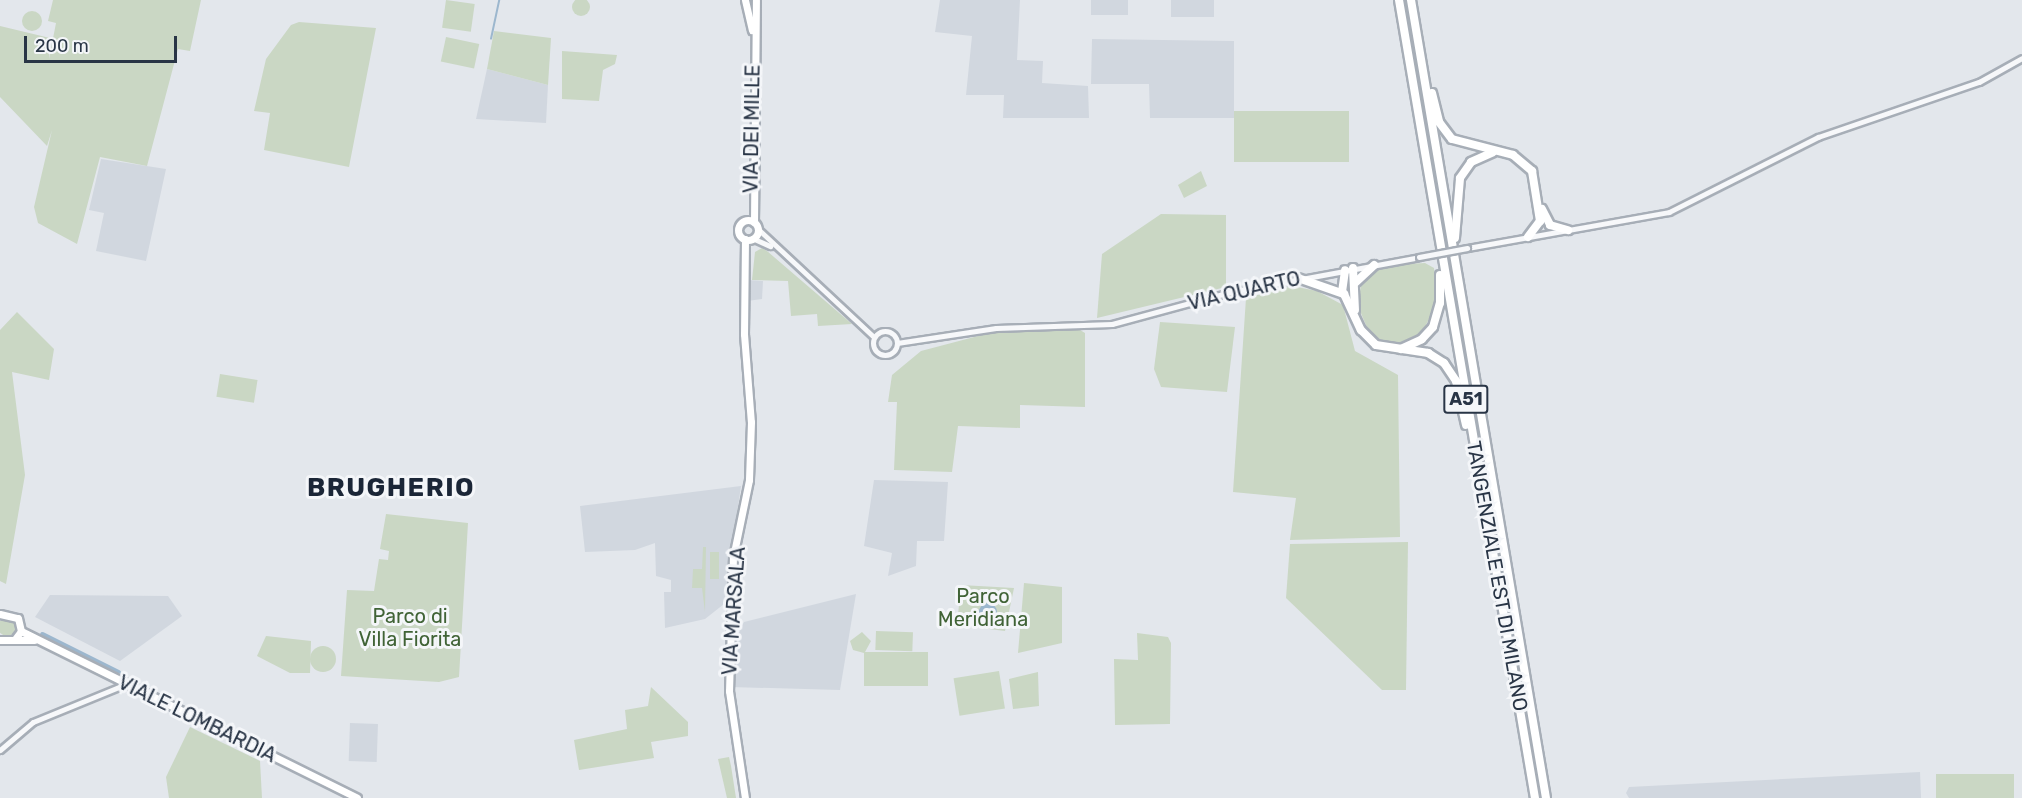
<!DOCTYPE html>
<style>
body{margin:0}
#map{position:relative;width:2022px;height:798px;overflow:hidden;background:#e3e7ec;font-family:Rubik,sans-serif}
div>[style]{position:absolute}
.built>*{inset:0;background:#d1d7df;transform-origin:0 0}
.green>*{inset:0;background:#cad7c4;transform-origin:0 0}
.round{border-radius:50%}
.water>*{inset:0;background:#9cb7ce}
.stream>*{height:1.5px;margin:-0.75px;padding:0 0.75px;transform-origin:0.75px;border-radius:0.75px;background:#9cb7ce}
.canal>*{height:5px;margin:-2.5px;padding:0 2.5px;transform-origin:2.5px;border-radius:2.5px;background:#9cb7ce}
.roads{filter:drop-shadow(2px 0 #a7aeb7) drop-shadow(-2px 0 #a7aeb7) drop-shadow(0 2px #a7aeb7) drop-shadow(0 -2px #a7aeb7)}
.minor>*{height:5px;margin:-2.5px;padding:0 2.5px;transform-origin:2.5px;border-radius:2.5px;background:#f7f8fa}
.minor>.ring{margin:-2.5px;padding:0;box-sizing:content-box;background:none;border:5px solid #f7f8fa;border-radius:50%}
.major>*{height:7px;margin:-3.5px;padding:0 3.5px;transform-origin:3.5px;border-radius:3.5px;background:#fff}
.major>.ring{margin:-3.5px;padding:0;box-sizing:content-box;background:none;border:7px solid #fff;border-radius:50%}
.highway>*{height:8px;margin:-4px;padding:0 4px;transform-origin:4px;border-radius:4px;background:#fff}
.bridges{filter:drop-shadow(2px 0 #a7aeb7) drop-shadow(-2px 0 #a7aeb7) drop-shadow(0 2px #a7aeb7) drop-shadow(0 -2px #a7aeb7)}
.minor-bridge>*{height:5px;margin:-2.5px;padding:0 2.5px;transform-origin:2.5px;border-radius:2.5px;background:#f7f8fa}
span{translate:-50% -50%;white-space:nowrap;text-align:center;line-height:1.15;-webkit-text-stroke:6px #f4f6f9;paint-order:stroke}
.shield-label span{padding:2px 4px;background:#f4f6f9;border:2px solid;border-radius:4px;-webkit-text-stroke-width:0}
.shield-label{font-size:18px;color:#293546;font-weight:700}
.street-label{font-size:20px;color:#293546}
.park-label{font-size:20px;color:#406336}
.district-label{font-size:26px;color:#1b2637;font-weight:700;letter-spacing:1.5px}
.scale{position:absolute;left:24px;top:36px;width:153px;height:27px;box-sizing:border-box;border:3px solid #293546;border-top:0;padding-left:8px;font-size:18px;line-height:21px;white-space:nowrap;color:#293546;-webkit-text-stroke:4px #f4f6f9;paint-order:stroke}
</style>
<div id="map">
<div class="built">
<i style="clip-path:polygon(940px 0,1020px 0,1017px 60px,1043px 61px,1042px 83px,1088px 86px,1089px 118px,1003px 118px,1004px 95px,966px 95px,972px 36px,935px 32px)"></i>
<i style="left:1091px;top:0;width:37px;height:15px"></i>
<i style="left:1171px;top:0;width:43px;height:17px"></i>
<i style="clip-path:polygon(1092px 39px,1234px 41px,1234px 118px,1150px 118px,1149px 84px,1091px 84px)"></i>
<i style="clip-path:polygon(487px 69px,548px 85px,546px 123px,476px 119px)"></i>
<i style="clip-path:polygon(101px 159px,166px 169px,146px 261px,96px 251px,104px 213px,89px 210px)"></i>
<i style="clip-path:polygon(747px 280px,763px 281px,762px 299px,747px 301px)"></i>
<i style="clip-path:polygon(874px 480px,948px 482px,944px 541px,917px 541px,916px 566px,888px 576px,892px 553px,864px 546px)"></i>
<i style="clip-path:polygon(741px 486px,724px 604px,705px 619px,665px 628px,664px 592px,671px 592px,671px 580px,656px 576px,655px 543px,635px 550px,585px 552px,580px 506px)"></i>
<i style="clip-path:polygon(856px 594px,840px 690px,730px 687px,733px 642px,744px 622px)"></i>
<i style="clip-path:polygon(50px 595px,168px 596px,182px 616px,120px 661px,35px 617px)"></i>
<i style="left:350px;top:723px;width:28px;height:38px;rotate:2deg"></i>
<i style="clip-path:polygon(1920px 772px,1921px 798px,1629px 798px,1626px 793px,1629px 787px)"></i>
</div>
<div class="green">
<i class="round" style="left:572px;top:-2px;width:18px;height:18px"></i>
<i style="clip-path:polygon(53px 0,201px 0,190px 51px,178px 49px,147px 166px,100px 157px,77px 244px,38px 223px,34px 207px,52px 130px,47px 146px,0 97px,0 26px,50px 38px,49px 59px,56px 23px,48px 21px)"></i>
<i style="left:446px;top:0;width:29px;height:28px;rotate:8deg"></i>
<i class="round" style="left:22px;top:11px;width:20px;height:20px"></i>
<i style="clip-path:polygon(299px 22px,376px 28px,349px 167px,264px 150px,270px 113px,254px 111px,266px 59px,291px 25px)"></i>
<i style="clip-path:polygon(494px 31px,551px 38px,548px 85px,487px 69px)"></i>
<i style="left:446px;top:37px;width:34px;height:25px;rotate:12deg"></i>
<i style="clip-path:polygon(562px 51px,617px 55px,615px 64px,603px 70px,599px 101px,562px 99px)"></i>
<i style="left:1234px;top:111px;width:115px;height:51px"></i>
<i style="clip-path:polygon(1201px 171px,1207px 186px,1184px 198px,1178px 185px)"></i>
<i style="clip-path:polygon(1161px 214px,1226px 215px,1226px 287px,1097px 318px,1102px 254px)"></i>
<i style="clip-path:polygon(762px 248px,767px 251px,852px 324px,818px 326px,817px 314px,791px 316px,788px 281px,752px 280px,755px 252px)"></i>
<i style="clip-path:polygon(1425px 263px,1434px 268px,1437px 303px,1420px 337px,1396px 346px,1370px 335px,1358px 306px,1362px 277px,1389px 265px)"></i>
<i style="clip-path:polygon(1292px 286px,1317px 291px,1343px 305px,1355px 351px,1398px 375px,1400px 537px,1290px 540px,1296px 498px,1233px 492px,1246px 298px)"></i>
<i style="clip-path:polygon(17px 312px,54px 349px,49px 380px,12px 372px,25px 475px,6px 584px,0 581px,0 330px)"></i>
<i style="clip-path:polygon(1160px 322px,1235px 327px,1227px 392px,1161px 387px,1154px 369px)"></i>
<i style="clip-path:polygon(1080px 330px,1085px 333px,1085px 407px,1020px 405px,1020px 428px,958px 426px,952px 472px,894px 470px,897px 402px,888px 402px,892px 375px,921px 351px,997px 331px)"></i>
<i style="left:220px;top:374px;width:38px;height:23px;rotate:9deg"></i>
<i style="clip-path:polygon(386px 514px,468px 523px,459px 677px,439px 682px,341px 676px,347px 590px,374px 591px,379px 559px,388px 560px,389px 551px,380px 549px)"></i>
<i style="clip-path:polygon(1408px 542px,1406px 690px,1382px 690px,1286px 598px,1290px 544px)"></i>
<i style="clip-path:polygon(703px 547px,706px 547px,705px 612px,702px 588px,692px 588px,693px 569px,702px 569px)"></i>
<i style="left:710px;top:552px;width:9px;height:27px"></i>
<i style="clip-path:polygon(1024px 583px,1062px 587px,1062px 643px,1018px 653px)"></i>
<i style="clip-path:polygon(961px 585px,1014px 588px,1005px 631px,957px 625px)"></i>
<i class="round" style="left:-2px;top:618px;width:18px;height:18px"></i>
<i style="left:876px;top:631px;width:37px;height:19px;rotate:2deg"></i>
<i style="clip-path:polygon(862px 632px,871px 641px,865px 652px,928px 652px,928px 686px,864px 686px,864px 653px,853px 650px,850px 641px)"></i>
<i style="clip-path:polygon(1137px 633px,1168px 637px,1171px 643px,1170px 724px,1115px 725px,1114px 659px,1138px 660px)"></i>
<i style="clip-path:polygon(266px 636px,311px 641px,310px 673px,290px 673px,257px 656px)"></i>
<i class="round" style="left:310px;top:646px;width:26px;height:26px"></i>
<i style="left:999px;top:671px;width:38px;height:46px;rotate:81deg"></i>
<i style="clip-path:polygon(1038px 672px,1039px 706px,1013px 709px,1009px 679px)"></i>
<i style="clip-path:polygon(651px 687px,688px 722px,688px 736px,651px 742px,654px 758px,579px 770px,574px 740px,627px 729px,625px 710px,648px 706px)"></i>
<i style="clip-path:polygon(190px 727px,260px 761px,262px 798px,169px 798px,166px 777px)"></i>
<i style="clip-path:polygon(729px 757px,731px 766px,736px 798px,727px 798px,718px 759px)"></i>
<i style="left:1936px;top:774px;width:78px;height:24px"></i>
</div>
<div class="water">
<i class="round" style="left:979px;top:603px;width:18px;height:18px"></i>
</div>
<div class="stream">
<i style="left:491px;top:39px;width:40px;rotate:-78deg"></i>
</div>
<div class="canal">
<i style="left:42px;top:634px;width:85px;rotate:26.6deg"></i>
</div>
<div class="roads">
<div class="minor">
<i style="left:758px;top:229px;width:158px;rotate:43deg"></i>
<i style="left:752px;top:238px;width:20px;rotate:24deg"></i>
<i style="left:1467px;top:248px;width:205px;rotate:-10.1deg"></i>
<i style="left:1669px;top:212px;width:167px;rotate:-26.7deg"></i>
<i style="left:1818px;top:137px;width:170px;rotate:-18.9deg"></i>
<i style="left:1979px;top:82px;width:49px;rotate:-29.2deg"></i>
<i class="ring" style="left:873px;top:331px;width:19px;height:19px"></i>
<i style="left:897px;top:343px;width:100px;rotate:-8.6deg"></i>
<i style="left:996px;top:328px;width:116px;rotate:-2deg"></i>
<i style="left:1112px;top:324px;width:123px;rotate:-15.1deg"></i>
<i style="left:1231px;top:292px;width:191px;rotate:-10.5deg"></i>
<i style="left:0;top:750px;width:43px;rotate:-40.3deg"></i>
<i style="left:33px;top:722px;width:100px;rotate:-22.2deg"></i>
</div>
<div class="major">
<i style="left:745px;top:0;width:31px;rotate:77deg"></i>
<i class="ring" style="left:738px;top:220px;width:13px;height:13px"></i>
<i style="left:754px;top:222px;width:222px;rotate:-89.5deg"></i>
<i style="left:745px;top:239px;width:95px;rotate:90.6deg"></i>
<i style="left:744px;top:334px;width:88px;rotate:85.5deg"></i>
<i style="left:751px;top:422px;width:58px;rotate:92deg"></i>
<i style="left:749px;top:480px;width:79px;rotate:101.7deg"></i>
<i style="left:733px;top:557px;width:134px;rotate:91.7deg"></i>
<i style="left:729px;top:691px;width:108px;rotate:81.5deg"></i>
<i style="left:0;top:614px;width:18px;rotate:13deg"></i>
<i style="left:18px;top:618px;width:13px;rotate:77deg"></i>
<i style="left:21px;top:631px;width:10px;rotate:127deg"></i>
<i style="left:21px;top:631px;width:375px;rotate:26.4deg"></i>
<i style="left:0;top:640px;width:34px"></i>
</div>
<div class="highway">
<i style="left:1399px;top:0;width:810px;rotate:80.33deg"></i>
<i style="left:1411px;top:0;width:809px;rotate:80.4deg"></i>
<i style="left:1432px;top:93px;width:30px;rotate:76deg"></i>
<i style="left:1439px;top:122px;width:21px;rotate:53deg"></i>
<i style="left:1452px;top:139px;width:63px;rotate:14.7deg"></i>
<i style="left:1513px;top:155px;width:25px;rotate:40deg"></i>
<i style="left:1532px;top:171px;width:51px;rotate:80.9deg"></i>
<i style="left:1540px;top:221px;width:20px;rotate:127deg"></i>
<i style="left:1542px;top:209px;width:18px;rotate:63deg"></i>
<i style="left:1550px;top:225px;width:19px;rotate:16deg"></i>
<i style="left:1455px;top:238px;width:60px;rotate:-85.2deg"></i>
<i style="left:1460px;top:178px;width:19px;rotate:-55deg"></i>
<i style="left:1471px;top:162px;width:24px;rotate:-24deg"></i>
<i style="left:1353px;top:268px;width:42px;rotate:87.3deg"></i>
<i style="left:1298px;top:278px;width:49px;rotate:19.2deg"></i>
<i style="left:1344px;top:294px;width:40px;rotate:65deg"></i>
<i style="left:1361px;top:330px;width:21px;rotate:45deg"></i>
<i style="left:1376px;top:345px;width:53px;rotate:8.7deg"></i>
<i style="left:1428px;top:353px;width:19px;rotate:32deg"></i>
<i style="left:1444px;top:363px;width:22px;rotate:56deg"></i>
<i style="left:1456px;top:381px;width:45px;rotate:77.2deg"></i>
<i style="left:1356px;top:282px;width:25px;rotate:-43deg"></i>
<i style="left:1342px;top:292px;width:22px;rotate:-82deg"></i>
<i style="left:1401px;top:349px;width:23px;rotate:-25deg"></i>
<i style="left:1422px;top:339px;width:16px;rotate:-47deg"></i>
<i style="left:1433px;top:327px;width:25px;rotate:-74deg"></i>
<i style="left:1440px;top:303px;width:28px;rotate:-90deg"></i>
</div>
</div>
<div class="bridges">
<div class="minor-bridge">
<i style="left:1419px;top:257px;width:49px;rotate:-10.6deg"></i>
</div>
</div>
<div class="shield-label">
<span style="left:1466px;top:399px">A51</span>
</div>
<div class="street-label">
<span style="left:752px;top:129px;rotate:-89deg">VIA DEI MILLE</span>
<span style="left:1244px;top:291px;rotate:-13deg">VIA QUARTO</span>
<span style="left:1497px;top:576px;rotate:80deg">TANGENZIALE EST DI MILANO</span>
<span style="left:734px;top:611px;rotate:-86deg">VIA MARSALA</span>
<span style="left:197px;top:719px;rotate:26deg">VIALE LOMBARDIA</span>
</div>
<div class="park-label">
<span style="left:983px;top:608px">Parco<br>Meridiana</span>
<span style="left:410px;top:628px">Parco di<br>Villa Fiorita</span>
</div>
<div class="district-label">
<span style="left:391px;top:488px">BRUGHERIO</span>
</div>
<div class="scale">200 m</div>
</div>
